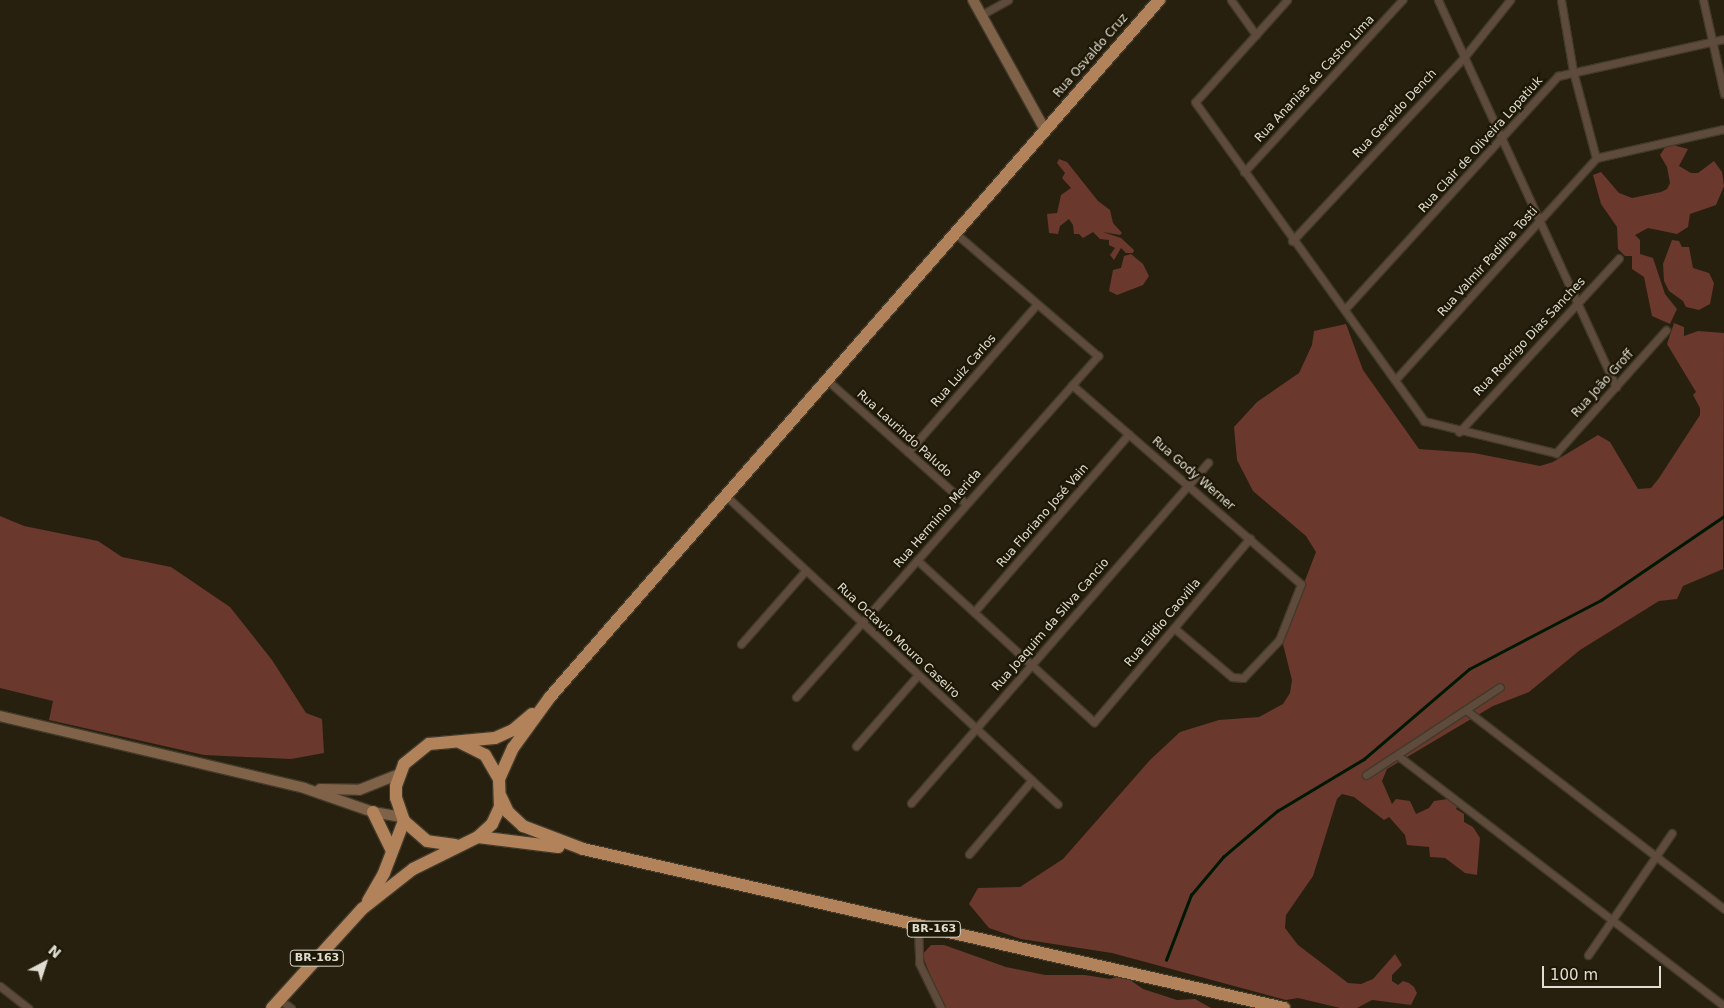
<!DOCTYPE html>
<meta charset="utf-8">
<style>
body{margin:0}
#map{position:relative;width:1724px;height:1008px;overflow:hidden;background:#27200f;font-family:"DejaVu Sans",sans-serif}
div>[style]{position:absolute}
.green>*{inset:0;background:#6a382c}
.stream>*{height:2.5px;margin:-1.25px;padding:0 1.25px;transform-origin:1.25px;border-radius:1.25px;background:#001700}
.roads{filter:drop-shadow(1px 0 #413a2a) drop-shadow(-1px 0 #413a2a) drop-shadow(0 1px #413a2a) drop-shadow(0 -1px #413a2a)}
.street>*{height:7px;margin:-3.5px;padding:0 3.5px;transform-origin:3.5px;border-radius:3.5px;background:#5e4b3b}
.secondary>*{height:10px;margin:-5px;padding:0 5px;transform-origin:5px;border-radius:5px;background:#806248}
.highway>*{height:12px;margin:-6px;padding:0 6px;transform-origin:6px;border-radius:6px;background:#b2835a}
span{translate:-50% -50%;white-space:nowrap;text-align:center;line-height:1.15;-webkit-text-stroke:4.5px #1d1706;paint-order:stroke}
.shield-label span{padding:1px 4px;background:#1d1706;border:1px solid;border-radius:4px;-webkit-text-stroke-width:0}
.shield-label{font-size:11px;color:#e0dcd1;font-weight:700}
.street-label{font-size:12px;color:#e0dcd1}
.north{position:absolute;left:20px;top:938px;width:50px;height:50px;-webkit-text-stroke:4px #1d1706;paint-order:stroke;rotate:40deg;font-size:14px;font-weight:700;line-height:20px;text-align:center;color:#e0dcd1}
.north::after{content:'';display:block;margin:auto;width:18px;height:22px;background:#e0dcd1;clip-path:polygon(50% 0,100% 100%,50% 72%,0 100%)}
.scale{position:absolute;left:1542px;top:966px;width:119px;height:22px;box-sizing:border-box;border:2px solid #e0dcd1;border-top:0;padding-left:6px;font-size:15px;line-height:18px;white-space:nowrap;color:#e0dcd1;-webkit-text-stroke:4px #1d1706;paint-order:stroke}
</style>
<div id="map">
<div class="green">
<i style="clip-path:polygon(1673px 145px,1688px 149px,1679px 166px,1691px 173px,1698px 173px,1714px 161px,1722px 172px,1724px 186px,1716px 205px,1690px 214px,1688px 227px,1677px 234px,1648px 228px,1635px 235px,1640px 240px,1640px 254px,1653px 258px,1665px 294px,1677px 309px,1670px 324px,1652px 316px,1644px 277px,1632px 269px,1632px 256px,1625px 256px,1618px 249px,1617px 227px,1601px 204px,1593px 175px,1601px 172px,1619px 193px,1632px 198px,1661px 192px,1667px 189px,1670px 183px,1667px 167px,1660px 155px,1666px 146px)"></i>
<i style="clip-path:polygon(1059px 159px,1067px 162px,1098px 201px,1110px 210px,1113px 223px,1122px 233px,1120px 235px,1103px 232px,1121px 238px,1134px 250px,1133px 253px,1126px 253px,1121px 248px,1114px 260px,1110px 255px,1115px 248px,1109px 245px,1109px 240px,1100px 239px,1093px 232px,1083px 238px,1079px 234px,1074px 234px,1073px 225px,1069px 219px,1060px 226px,1058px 234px,1049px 233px,1047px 214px,1057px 213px,1061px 195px,1071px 188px,1062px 178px,1065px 173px,1057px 163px)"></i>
<i style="clip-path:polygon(1672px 240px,1679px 241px,1682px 247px,1689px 247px,1693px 268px,1709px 273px,1714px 283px,1710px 304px,1699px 310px,1686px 307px,1683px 301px,1669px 291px,1664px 281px,1663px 264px)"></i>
<i style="clip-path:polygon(1131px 254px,1143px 264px,1149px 276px,1143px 285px,1117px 295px,1109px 291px,1113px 270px,1121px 268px,1124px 256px)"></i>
<i style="clip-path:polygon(1674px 323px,1684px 327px,1684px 336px,1698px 331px,1724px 333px,1723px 569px,1683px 586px,1677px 599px,1659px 601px,1580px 650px,1529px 692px,1493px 706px,1387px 769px,1382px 781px,1392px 804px,1396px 799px,1410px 801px,1416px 814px,1429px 808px,1434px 801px,1448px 799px,1458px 805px,1456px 809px,1464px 814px,1464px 822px,1473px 827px,1480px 838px,1477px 875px,1465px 873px,1445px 858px,1430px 857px,1429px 847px,1407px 845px,1405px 835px,1389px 817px,1384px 820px,1354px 797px,1342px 794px,1337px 799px,1313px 876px,1286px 915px,1285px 928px,1298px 945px,1348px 983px,1361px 984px,1373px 979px,1395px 954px,1402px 965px,1392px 975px,1392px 981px,1398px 985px,1403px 981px,1409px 983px,1414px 987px,1417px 993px,1411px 1005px,1372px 1000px,1357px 1008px,1340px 1008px,1298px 998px,1286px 1000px,1112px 953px,1021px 939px,989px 928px,969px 904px,978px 888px,1020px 887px,1063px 859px,1150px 760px,1180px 732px,1219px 720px,1259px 717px,1283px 704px,1290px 693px,1292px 680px,1282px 640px,1316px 552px,1306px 536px,1253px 491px,1237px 460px,1234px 427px,1257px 402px,1299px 373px,1312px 345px,1314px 331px,1346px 324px,1363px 370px,1419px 449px,1474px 453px,1540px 466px,1553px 462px,1598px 435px,1610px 442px,1638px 489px,1651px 488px,1659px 478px,1700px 415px,1700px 408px,1693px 395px,1696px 392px,1667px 344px)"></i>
<i style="clip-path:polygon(0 516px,24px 526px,98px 541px,122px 557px,171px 567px,230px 607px,272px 660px,306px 713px,322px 719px,324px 753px,291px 759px,204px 755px,49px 720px,53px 701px,0 688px)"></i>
<i style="clip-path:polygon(931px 945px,944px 945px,1006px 967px,1045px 975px,1085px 975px,1110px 979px,1123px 975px,1143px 989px,1177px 1000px,1195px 999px,1211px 1008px,944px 1008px,922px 955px)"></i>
</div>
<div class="stream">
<i style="left:1166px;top:960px;width:70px;rotate:-69deg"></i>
<i style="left:1191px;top:895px;width:50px;rotate:-49.9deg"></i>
<i style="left:1223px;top:857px;width:71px;rotate:-40.4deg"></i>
<i style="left:1277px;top:811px;width:101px;rotate:-30.9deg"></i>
<i style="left:1364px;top:759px;width:138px;rotate:-40.6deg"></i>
<i style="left:1469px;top:669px;width:149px;rotate:-27.6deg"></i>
<i style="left:1601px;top:600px;width:149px;rotate:-34.3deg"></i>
</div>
<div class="roads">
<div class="street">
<i style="left:1231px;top:0;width:43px;rotate:54.5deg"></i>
<i style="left:1287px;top:0;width:137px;rotate:132deg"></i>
<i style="left:1195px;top:102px;width:393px;rotate:54.3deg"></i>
<i style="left:1424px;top:421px;width:136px;rotate:13.6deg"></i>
<i style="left:1556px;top:453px;width:165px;rotate:-48.2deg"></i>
<i style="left:1438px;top:0;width:426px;rotate:65.3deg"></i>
<i style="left:1561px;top:0;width:72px;rotate:80.4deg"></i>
<i style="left:1573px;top:71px;width:90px;rotate:75.2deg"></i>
<i style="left:1703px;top:0;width:96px;rotate:77.4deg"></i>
<i style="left:981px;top:15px;width:31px;rotate:-29deg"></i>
<i style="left:1596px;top:158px;width:131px;rotate:-12.8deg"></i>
<i style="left:1244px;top:172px;width:234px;rotate:-47.4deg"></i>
<i style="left:1292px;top:241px;width:253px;rotate:-46.9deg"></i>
<i style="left:1465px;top:56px;width:72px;rotate:-51.2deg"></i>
<i style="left:1345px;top:309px;width:316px;rotate:-47.6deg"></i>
<i style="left:1558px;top:76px;width:170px;rotate:-12.6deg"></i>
<i style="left:827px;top:380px;width:186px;rotate:41.7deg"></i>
<i style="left:1395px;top:380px;width:299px;rotate:-47.8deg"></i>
<i style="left:1072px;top:385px;width:303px;rotate:41deg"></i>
<i style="left:1301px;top:584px;width:60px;rotate:111.4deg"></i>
<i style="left:1279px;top:640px;width:52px;rotate:133.5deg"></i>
<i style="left:1243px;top:678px;width:11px;rotate:-175deg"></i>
<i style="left:1232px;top:677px;width:76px;rotate:-139.8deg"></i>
<i style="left:1459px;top:432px;width:236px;rotate:-47.4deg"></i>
<i style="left:908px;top:452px;width:196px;rotate:-48.9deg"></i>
<i style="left:725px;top:495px;width:454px;rotate:42.9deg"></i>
<i style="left:917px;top:560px;width:240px;rotate:42.5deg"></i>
<i style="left:1094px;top:722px;width:241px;rotate:-49.7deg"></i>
<i style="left:974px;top:612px;width:236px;rotate:-49deg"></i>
<i style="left:741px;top:644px;width:98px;rotate:-48.7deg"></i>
<i style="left:796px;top:697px;width:456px;rotate:-48.5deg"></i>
<i style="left:1098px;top:356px;width:189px;rotate:-139.3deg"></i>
<i style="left:1466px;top:710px;width:326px;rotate:37.6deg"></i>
<i style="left:856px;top:746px;width:94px;rotate:-48.9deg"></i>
<i style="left:1397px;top:755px;width:412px;rotate:37.5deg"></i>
<i style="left:1366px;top:775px;width:160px;rotate:-33.3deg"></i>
<i style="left:911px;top:803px;width:452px;rotate:-48.9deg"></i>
<i style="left:969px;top:854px;width:97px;rotate:-49.6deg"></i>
<i style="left:918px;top:926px;width:37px;rotate:88deg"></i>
<i style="left:919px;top:963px;width:50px;rotate:63.9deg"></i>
<i style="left:1588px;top:955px;width:148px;rotate:-55.5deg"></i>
<i style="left:0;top:986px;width:36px;rotate:38deg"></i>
<i style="left:279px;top:999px;width:15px;rotate:37deg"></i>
</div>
<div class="secondary">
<i style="left:973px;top:0;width:149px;rotate:61deg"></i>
<i style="left:0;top:716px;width:312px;rotate:13.3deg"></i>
<i style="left:304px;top:788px;width:73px;rotate:19.2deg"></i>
<i style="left:373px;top:812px;width:29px;rotate:10deg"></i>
<i style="left:320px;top:789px;width:39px;rotate:1deg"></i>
<i style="left:359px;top:790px;width:43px;rotate:-21.8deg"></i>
</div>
<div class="highway">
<i style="left:499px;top:779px;width:34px;rotate:-66deg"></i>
<i style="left:513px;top:748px;width:63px;rotate:-54deg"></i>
<i style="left:550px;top:697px;width:926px;rotate:-48.85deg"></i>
<i style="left:501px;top:797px;width:17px;rotate:65deg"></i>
<i style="left:508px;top:812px;width:21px;rotate:43deg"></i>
<i style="left:523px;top:826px;width:64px;rotate:21deg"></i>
<i style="left:583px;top:849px;width:719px;rotate:12.78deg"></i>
<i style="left:373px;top:812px;width:43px;rotate:64deg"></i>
<i style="left:478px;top:837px;width:81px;rotate:7.1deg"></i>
<i style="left:455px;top:845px;width:28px;rotate:-172deg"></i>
<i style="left:427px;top:841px;width:30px;rotate:-139deg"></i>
<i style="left:404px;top:821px;width:24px;rotate:-109deg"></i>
<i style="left:396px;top:798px;width:12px;rotate:-90deg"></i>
<i style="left:396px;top:786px;width:23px;rotate:-70deg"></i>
<i style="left:404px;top:764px;width:32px;rotate:-39deg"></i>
<i style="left:429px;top:744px;width:66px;rotate:-5.2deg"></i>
<i style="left:495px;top:738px;width:20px;rotate:-24deg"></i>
<i style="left:513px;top:730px;width:25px;rotate:-40deg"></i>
<i style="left:368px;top:901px;width:32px;rotate:-60deg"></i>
<i style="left:384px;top:873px;width:56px;rotate:-69deg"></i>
<i style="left:272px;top:1008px;width:134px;rotate:-47.7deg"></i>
<i style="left:362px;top:909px;width:65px;rotate:-38.1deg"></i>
<i style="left:413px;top:869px;width:72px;rotate:-26.2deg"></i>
<i style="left:478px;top:837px;width:19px;rotate:-43deg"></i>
<i style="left:492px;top:824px;width:19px;rotate:-65deg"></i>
<i style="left:500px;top:807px;width:28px;rotate:-92deg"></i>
<i style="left:499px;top:779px;width:28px;rotate:-120deg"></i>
<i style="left:485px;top:755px;width:28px;rotate:-153deg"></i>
</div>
</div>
<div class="shield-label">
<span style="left:934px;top:929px">BR-163</span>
<span style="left:317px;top:958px">BR-163</span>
</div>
<div class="street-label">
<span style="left:1091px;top:56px;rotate:-49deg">Rua Osvaldo Cruz</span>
<span style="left:1315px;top:79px;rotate:-47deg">Rua Ananias de Castro Lima</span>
<span style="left:1395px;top:114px;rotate:-47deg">Rua Geraldo Dench</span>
<span style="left:1481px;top:145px;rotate:-48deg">Rua Clair de Oliveira Lopatiuk</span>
<span style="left:1488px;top:262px;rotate:-48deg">Rua Valmir Padilha Tosti</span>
<span style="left:1530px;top:337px;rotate:-47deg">Rua Rodrigo Dias Sanches</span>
<span style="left:964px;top:371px;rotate:-49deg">Rua Luiz Carlos</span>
<span style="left:1603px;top:384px;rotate:-48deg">Rua João Groff</span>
<span style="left:904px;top:434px;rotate:42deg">Rua Laurindo Paludo</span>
<span style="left:1193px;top:474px;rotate:41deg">Rua Gody Werner</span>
<span style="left:1043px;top:516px;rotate:-49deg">Rua Floriano José Vain</span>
<span style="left:938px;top:519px;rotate:-49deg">Rua Herminio Merida</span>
<span style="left:1163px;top:623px;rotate:-50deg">Rua Elidio Caovilla</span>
<span style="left:1051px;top:625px;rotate:-49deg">Rua Joaquim da Silva Cancio</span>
<span style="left:898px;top:641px;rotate:43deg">Rua Octavio Mouro Caseiro</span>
</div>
<div class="north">N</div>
<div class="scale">100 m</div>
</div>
